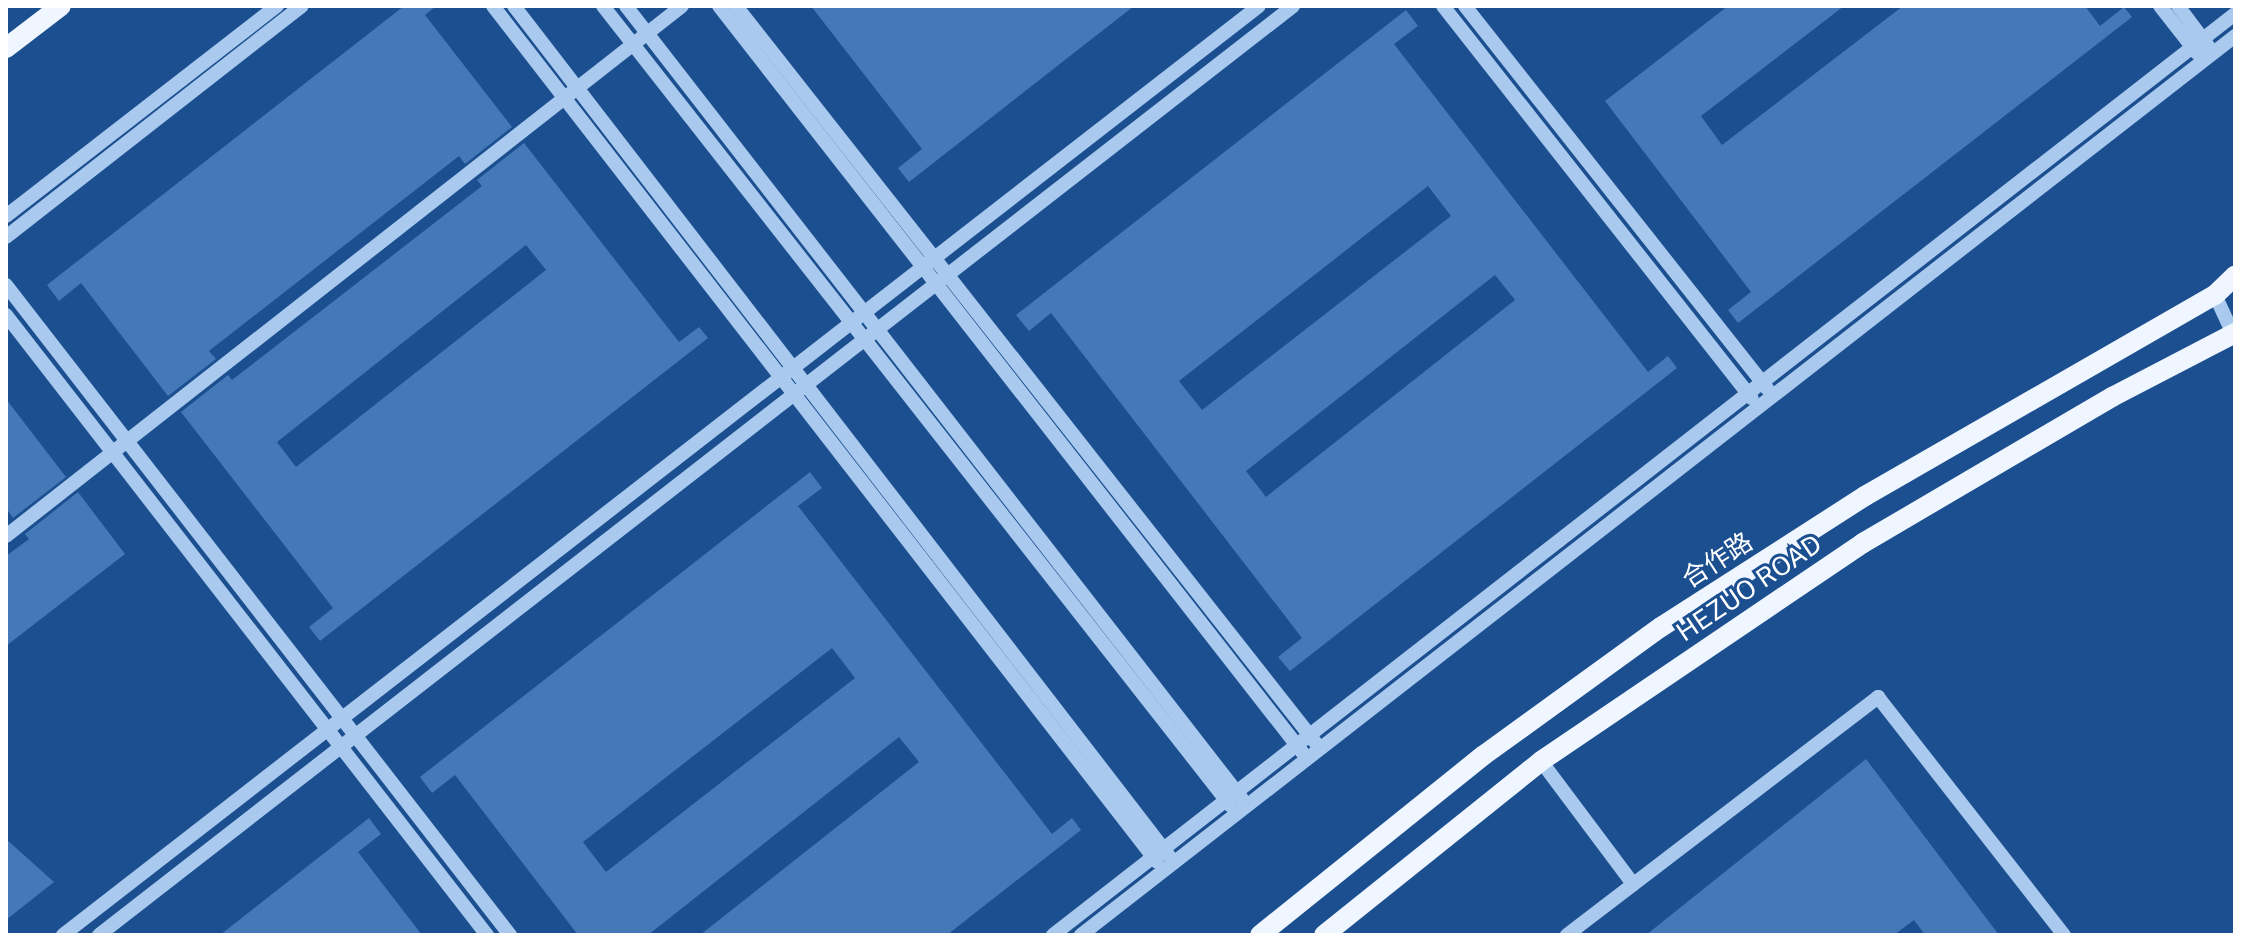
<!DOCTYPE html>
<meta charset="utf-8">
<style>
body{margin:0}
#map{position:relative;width:2241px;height:941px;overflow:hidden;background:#1b4f8f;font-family:"Public Sans","Noto Sans SC",sans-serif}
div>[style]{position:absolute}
.building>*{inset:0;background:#4478b7}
.minor>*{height:14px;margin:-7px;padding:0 7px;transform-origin:7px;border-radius:7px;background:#a9c9ee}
.major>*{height:20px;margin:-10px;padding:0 10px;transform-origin:10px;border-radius:10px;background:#f0f6ff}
span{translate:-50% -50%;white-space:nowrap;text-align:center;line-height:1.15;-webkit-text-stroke:6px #1b4f8f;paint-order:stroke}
.street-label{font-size:26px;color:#fff}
.frame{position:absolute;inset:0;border:8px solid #fff;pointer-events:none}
</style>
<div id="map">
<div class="building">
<i style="clip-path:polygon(404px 6px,436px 6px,425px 15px,512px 127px,465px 164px,459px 156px,209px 351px,216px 359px,168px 396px,81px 283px,59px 301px,47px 285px)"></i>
<i style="clip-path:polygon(811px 6px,1134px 6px,909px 182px,898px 168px,922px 149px)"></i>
<i style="clip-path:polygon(1728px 6px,1844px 6px,1701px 116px,1722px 145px,1903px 6px,2085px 6px,2100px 26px,2124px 7px,2132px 17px,1738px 323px,1728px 310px,1751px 292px,1605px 101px)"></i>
<i style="clip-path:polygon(evenodd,1406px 10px,1418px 26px,1394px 44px,1648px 372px,1668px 356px,1677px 368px,1290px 671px,1278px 657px,1302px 638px,1051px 313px,1029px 331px,1016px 315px,1406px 10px,1428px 186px,1451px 216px,1202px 410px,1179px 381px,1428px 186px,1406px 10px,1495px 275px,1515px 300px,1266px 497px,1246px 471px,1495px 275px)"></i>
<i style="clip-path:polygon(evenodd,524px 143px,679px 342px,699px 327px,708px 338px,320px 641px,309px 627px,333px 608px,181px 412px,228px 375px,232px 380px,482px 186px,477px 180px,524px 143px,526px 245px,546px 270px,296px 467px,277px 442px,526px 245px)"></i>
<i style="clip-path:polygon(6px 399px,66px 477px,13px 518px,6px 508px)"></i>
<i style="clip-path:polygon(evenodd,810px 472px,822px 488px,798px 506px,1052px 834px,1072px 818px,1081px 830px,947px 935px,700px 935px,919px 762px,899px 737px,648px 935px,578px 935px,455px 775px,432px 793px,420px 777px,810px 472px,832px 648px,855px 678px,606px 872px,583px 842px,832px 648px)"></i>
<i style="clip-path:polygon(78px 492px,125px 554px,6px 646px,6px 556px,29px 539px,25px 534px)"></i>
<i style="clip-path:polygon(1866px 759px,1999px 935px,1925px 935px,1914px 920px,1894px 935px,1646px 935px)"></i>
<i style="clip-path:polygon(369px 818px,381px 834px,358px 852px,422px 935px,220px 935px)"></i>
<i style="clip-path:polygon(6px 839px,54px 882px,6px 920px)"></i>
</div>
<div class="minor">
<i style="left:493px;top:6px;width:1083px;rotate:52.2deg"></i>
<i style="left:514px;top:6px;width:1073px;rotate:52.38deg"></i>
<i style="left:603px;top:6px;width:1016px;rotate:51.88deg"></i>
<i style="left:626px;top:6px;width:1004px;rotate:52.16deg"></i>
<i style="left:719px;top:6px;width:947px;rotate:51.99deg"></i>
<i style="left:736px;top:6px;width:936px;rotate:51.81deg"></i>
<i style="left:1443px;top:6px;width:499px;rotate:51.8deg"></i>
<i style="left:1465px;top:6px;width:488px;rotate:51.7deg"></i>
<i style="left:2160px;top:6px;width:60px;rotate:51.8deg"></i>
<i style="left:2178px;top:6px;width:50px;rotate:53.1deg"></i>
<i style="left:6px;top:216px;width:343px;rotate:-37.8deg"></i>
<i style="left:6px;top:237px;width:375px;rotate:-38deg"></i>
<i style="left:6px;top:285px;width:823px;rotate:52.21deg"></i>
<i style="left:2215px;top:295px;width:47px;rotate:65.1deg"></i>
<i style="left:6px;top:315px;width:785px;rotate:52.2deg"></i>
<i style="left:6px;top:536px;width:859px;rotate:-38.1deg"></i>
<i style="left:1541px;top:761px;width:154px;rotate:53.2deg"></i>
<i style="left:63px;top:935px;width:1514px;rotate:-37.84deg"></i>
<i style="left:99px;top:935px;width:1513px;rotate:-37.88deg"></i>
<i style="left:1053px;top:935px;width:1498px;rotate:-37.93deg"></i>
<i style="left:1081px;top:935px;width:1463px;rotate:-37.92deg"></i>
<i style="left:1567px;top:935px;width:392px;rotate:-37.4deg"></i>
<i style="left:1878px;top:697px;width:302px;rotate:52deg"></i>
</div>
<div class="major">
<i style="left:6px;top:48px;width:69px;rotate:-37.4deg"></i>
<i style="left:1260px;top:935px;width:287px;rotate:-38.8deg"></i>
<i style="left:1484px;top:755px;width:218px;rotate:-35.9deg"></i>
<i style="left:1661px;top:627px;width:242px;rotate:-32.7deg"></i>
<i style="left:1865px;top:496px;width:404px;rotate:-29.9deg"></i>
<i style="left:2215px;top:295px;width:28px;rotate:-44deg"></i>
<i style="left:1324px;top:935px;width:278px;rotate:-38.7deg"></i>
<i style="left:1541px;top:761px;width:389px;rotate:-34.1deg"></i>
<i style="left:1863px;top:543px;width:289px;rotate:-30.4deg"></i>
<i style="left:2112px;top:397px;width:139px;rotate:-27.5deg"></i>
</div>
<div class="street-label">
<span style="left:1717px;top:560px;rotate:-33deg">合作路</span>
<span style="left:1749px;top:588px;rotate:-34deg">HEZUO ROAD</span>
</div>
<div class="frame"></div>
</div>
